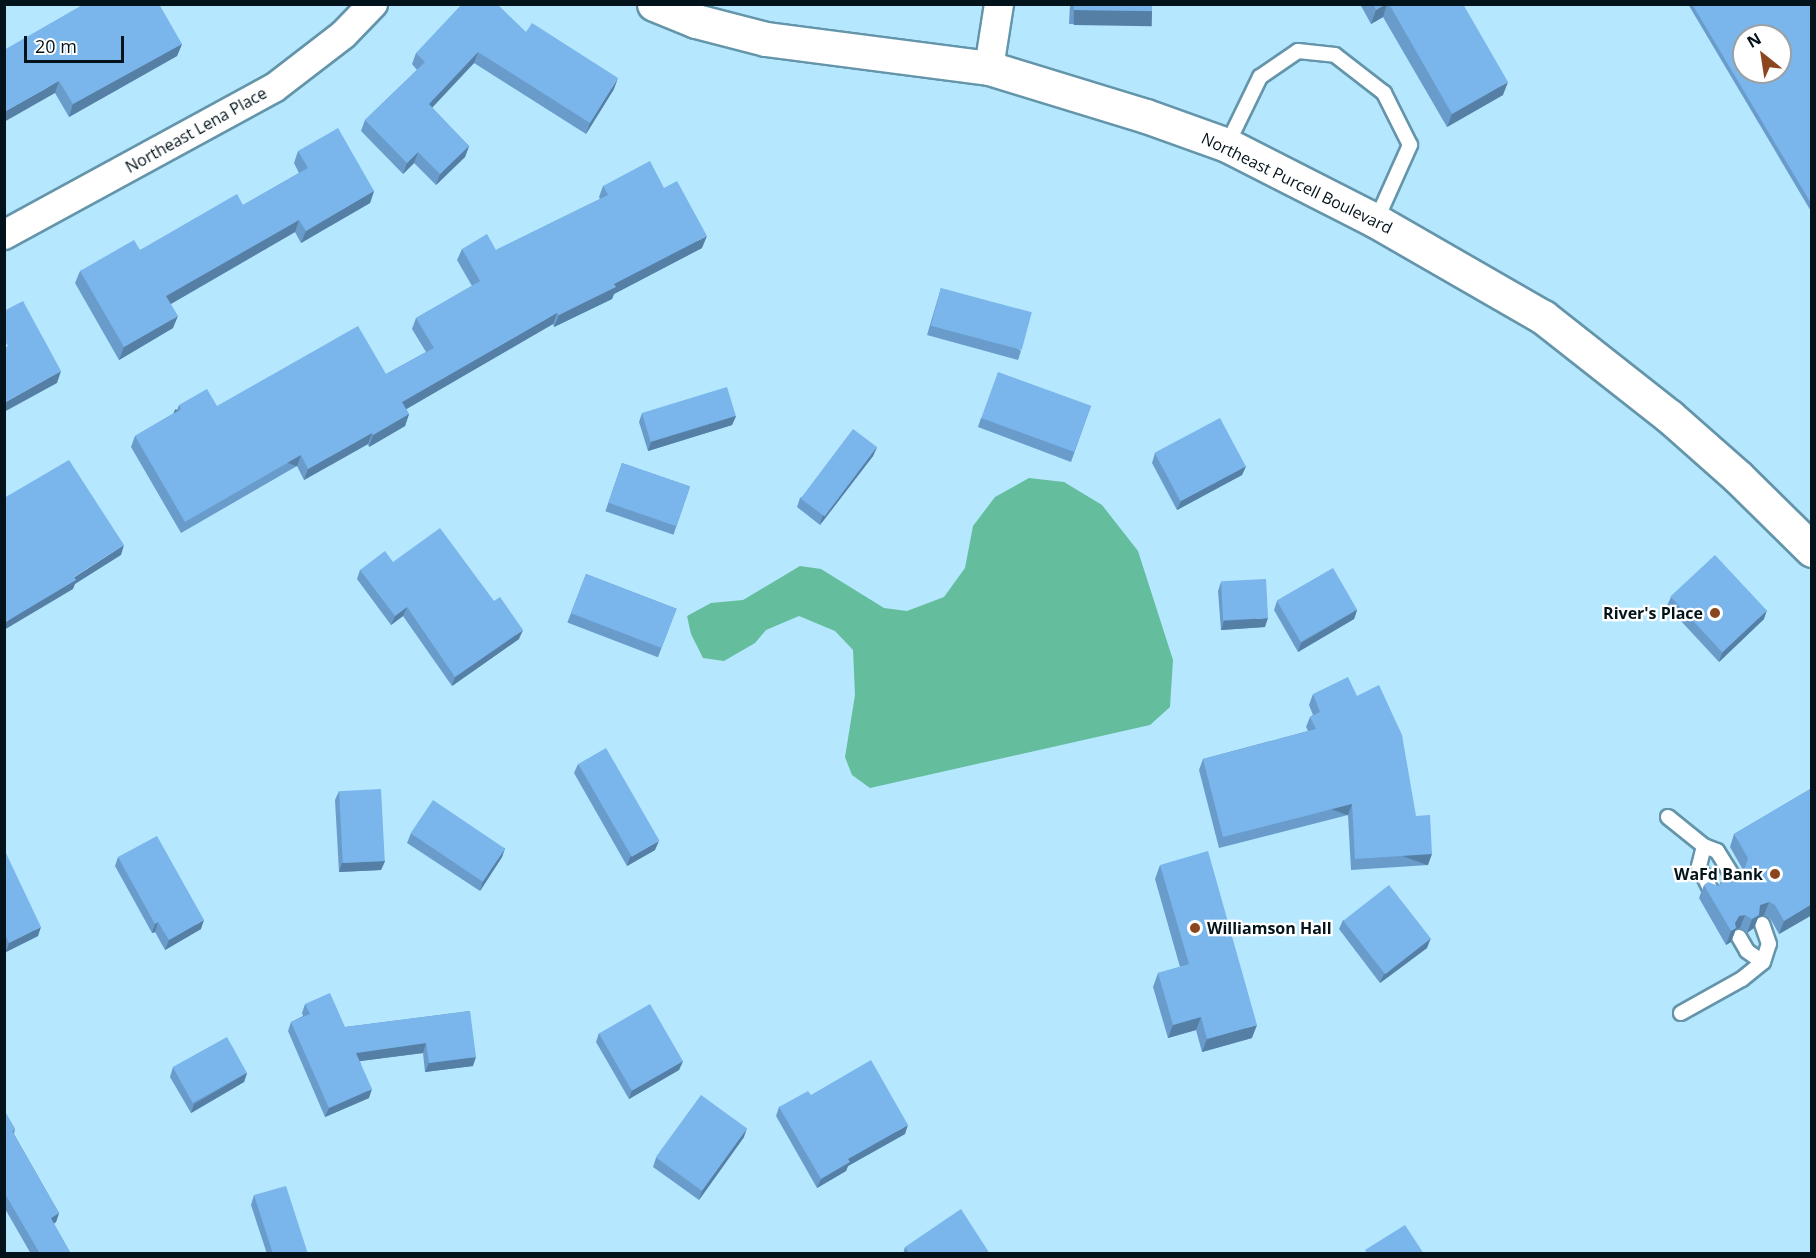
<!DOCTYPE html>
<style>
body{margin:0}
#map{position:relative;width:1816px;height:1258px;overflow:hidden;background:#b5e7ff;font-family:"Open Sans",sans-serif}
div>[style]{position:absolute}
.water>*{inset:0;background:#64bd9c}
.roads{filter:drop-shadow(2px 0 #6495aa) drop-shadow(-2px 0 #6495aa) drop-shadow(0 2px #6495aa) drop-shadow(0 -2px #6495aa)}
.lane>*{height:14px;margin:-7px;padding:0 7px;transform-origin:7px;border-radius:7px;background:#fff}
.street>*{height:28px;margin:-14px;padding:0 14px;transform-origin:14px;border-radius:14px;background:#fff}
.secondary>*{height:33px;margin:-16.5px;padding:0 16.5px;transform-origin:16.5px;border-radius:16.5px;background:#fff}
.wall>*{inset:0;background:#699cca;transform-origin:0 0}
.shaded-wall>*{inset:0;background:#557fa4;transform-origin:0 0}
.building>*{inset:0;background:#7ab5eb;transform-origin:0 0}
.dots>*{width:16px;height:16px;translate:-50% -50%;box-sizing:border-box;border:3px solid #fff;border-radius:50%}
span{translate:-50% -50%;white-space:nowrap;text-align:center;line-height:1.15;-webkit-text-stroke:4.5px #fff;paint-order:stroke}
.street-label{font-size:16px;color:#02131b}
.poi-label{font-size:16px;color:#02131b;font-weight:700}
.right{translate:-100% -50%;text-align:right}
.left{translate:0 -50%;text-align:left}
.frame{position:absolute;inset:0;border:6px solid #02131b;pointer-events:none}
.north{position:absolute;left:1732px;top:24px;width:60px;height:60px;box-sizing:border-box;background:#fff;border:2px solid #9aa1a4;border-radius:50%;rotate:330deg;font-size:16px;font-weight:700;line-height:24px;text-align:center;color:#02131b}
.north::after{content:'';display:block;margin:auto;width:21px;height:27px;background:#8b461e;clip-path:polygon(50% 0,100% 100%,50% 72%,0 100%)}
.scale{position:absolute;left:24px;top:36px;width:100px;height:27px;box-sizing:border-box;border:3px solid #02131b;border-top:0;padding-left:8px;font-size:18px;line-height:21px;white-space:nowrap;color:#02131b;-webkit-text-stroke:4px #fff;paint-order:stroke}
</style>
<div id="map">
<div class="water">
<i style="clip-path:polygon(1029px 478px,1064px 482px,1102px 505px,1138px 551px,1173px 660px,1170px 707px,1150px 725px,870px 788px,852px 775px,845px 757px,855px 695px,853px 650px,835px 631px,799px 616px,766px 630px,755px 643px,724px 661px,703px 658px,691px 634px,687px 616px,711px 603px,743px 600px,800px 566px,821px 569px,884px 608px,907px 611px,944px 597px,965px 568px,973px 526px,995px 497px)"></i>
</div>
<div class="roads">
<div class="lane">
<i style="left:1227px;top:145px;width:76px;rotate:-64.1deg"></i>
<i style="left:1260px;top:77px;width:46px;rotate:-34.4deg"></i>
<i style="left:1298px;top:51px;width:37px;rotate:6deg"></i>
<i style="left:1335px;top:55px;width:62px;rotate:37.8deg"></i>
<i style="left:1384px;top:93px;width:58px;rotate:63.4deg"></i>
<i style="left:1410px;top:145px;width:83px;rotate:114.1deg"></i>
<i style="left:1668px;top:817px;width:46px;rotate:38.9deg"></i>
<i style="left:1704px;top:846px;width:14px;rotate:21deg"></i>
<i style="left:1717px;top:851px;width:31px;rotate:58deg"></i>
<i style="left:1704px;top:846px;width:21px;rotate:104deg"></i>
<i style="left:1699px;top:866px;width:28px;rotate:64deg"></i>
<i style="left:1739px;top:937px;width:16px;rotate:60deg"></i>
<i style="left:1747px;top:951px;width:19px;rotate:35deg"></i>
<i style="left:1681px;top:1013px;width:70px;rotate:-29.1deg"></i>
<i style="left:1742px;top:979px;width:27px;rotate:-39deg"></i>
<i style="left:1763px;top:962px;width:19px;rotate:-72deg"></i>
<i style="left:1769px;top:944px;width:21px;rotate:-109deg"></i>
</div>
<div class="street">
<i style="left:989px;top:68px;width:65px;rotate:-81.1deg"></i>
<i style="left:4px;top:235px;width:307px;rotate:-28.6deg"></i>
<i style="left:274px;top:88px;width:88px;rotate:-37.6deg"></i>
<i style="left:344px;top:34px;width:42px;rotate:-46deg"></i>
</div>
<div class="secondary">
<i style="left:654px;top:4px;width:45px;rotate:22deg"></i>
<i style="left:696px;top:21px;width:72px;rotate:14.4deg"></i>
<i style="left:766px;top:39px;width:225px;rotate:7.4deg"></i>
<i style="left:989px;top:68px;width:164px;rotate:17deg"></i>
<i style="left:1146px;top:116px;width:86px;rotate:19.7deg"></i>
<i style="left:1227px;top:145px;width:167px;rotate:27deg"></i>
<i style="left:1376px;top:221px;width:193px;rotate:29.9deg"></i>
<i style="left:1543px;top:317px;width:160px;rotate:38.2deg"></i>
<i style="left:1669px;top:416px;width:92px;rotate:41.5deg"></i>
<i style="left:1738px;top:477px;width:104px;rotate:44.6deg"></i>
</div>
</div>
<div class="wall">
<i style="clip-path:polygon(1070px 4px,1152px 4px,1152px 11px,1147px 25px,1069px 24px)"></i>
<i style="clip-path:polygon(1360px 4px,1463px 4px,1503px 95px,1447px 127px,1383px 17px,1371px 24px)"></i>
<i style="clip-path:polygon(1688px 4px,1812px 4px,1812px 213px)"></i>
<i style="clip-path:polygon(526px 32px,614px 89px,586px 134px,474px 63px,432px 108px,469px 146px,465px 157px,436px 185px,414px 163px,403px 174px,361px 131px,365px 120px,417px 70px,412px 64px,416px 53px)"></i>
<i style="clip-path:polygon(182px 44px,177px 56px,69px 117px,55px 93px,4px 50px)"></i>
<i style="clip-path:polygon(298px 151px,374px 191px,370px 203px,301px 243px,295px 232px,171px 304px,173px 328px,119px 360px,75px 283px,80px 271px,140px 250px,243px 205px,299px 173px,294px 163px)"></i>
<i style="clip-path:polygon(603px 186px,664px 188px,702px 248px,614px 294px,612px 299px,554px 327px,553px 324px,406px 409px,409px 414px,405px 426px,369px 447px,368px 444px,304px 480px,297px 466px,181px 533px,131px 447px,135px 436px,176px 412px,179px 405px,217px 406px,386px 374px,426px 352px,412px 329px,416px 318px,472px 286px,457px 260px,462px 249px,496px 250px,600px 199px,599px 197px)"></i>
<i style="clip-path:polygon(941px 288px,1021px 351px,1018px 360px,927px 335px)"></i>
<i style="clip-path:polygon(1091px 406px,1071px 462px,978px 427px,981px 418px)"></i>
<i style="clip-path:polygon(642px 413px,736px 416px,732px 425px,648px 451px,639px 422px)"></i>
<i style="clip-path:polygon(877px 447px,873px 456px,820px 525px,797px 507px,800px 498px)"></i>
<i style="clip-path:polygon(1155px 453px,1246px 466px,1242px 475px,1177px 510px,1152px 463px)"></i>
<i style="left:622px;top:463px;width:72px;height:51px;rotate:19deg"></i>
<i style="clip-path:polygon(393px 562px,494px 601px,519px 639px,452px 686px,403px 616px,391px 625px,357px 579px,360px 570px)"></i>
<i style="left:586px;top:574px;width:97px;height:52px;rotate:21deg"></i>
<i style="clip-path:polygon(1221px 582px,1265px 627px,1221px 630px,1218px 591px)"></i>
<i style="clip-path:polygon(1671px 597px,1764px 619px,1719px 662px,1667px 606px)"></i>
<i style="clip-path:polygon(1277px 601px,1357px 610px,1354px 619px,1298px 652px,1274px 610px)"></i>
<i style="clip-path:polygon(1313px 694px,1416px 816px,1428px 865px,1351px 870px,1348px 815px,1219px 848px,1199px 770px,1203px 759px,1308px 731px,1306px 727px,1310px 717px,1313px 715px,1309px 705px)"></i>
<i style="clip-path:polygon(578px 764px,655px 850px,627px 866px,574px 773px)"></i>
<i style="clip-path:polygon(1812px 788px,1812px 915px,1779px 934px,1770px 918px,1764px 915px,1758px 918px,1754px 928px,1747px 933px,1740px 928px,1736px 929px,1731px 942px,1726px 945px,1699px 898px,1704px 885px,1719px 886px,1724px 873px,1738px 873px,1743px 870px,1730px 847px,1734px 834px)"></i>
<i style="clip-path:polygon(339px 791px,385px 861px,381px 870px,339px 872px,335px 800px)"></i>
<i style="clip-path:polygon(411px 833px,505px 848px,502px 857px,480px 891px,407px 843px)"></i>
<i style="clip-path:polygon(4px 849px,38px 936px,6px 952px,4px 949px)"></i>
<i style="clip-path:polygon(118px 857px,201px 929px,165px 950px,155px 932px,152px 933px,115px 866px)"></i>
<i style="clip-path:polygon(1160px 865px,1252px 1038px,1202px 1052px,1196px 1030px,1168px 1038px,1153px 987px,1158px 973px,1180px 967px,1155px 879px)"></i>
<i style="clip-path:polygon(1343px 920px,1427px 948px,1380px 983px,1339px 929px)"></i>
<i style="clip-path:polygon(305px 1004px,345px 1027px,470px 1011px,473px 1066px,425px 1072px,423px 1053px,360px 1061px,369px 1098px,325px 1117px,288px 1031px,291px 1022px,303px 1016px,302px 1013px)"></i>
<i style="clip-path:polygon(599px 1033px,683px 1061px,679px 1070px,629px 1099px,596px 1042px)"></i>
<i style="clip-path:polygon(173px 1067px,247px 1073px,244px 1082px,191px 1113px,170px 1077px)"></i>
<i style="clip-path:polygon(811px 1095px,905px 1134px,848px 1166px,846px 1171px,817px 1188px,776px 1116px,779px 1107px)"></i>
<i style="clip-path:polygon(4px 1110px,15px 1129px,14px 1134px,59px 1213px,56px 1222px,54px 1224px,71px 1254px,31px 1254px,4px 1207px)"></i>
<i style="clip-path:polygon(744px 1137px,699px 1200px,653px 1167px,656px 1158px)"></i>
<i style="clip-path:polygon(254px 1195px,308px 1254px,267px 1254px,251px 1205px)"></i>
<i style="clip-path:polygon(905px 1247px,990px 1254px,903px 1254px)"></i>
</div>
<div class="shaded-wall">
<i style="clip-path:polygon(1386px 4px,1387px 4px,1383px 17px,1371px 24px,1376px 10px)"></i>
<i style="left:1074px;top:10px;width:78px;height:15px;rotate:1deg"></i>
<i style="clip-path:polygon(182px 44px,177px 56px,69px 117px,73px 104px)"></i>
<i style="clip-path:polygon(478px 52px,474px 63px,425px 115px,429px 104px)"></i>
<i style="clip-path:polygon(618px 78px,614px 89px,586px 134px,590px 123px)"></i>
<i style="clip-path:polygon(59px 81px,55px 93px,4px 122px,4px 112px)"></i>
<i style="clip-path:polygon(1508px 82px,1503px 95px,1447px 127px,1452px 114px)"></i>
<i style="clip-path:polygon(469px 146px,465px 157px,436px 185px,440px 174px)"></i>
<i style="clip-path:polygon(418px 152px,414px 163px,403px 174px,407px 163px)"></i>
<i style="clip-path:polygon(374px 191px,370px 203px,301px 243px,306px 231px)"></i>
<i style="clip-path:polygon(299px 220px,295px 232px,162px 309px,166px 296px)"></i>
<i style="clip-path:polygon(707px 236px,702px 248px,614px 294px,612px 299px,554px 327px,559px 315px,614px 284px)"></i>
<i style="clip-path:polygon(557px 313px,553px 324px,398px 414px,402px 402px)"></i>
<i style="clip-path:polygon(178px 316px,173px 328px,119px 360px,124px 347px)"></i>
<i style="clip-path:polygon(61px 371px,57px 383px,4px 412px,4px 403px)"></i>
<i style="clip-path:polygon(409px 414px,405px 426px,369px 447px,373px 435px)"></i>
<i style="clip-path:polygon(736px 416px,732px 425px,648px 451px,651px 442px)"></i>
<i style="clip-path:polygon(372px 433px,368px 444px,304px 480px,308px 469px)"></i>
<i style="clip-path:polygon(877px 447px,873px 456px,820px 525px,823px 515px)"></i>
<i style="left:301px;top:455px;width:12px;height:134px;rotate:110deg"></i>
<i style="clip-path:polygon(1246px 466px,1242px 475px,1177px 510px,1181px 501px)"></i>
<i style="clip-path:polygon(124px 545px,121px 555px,75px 584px,73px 589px,4px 630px,4px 623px)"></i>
<i style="clip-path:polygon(407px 607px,403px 616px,391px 625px,395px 616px)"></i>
<i style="clip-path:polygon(1357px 610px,1354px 619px,1298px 652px,1301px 643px)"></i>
<i style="clip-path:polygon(1767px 610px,1764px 619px,1719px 662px,1722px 653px)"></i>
<i style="clip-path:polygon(1268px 618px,1265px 627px,1221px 630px,1224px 621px)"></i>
<i style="clip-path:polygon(523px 630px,519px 639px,452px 686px,455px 677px)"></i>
<i style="left:1352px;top:804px;width:12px;height:133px;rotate:110deg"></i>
<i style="clip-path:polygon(659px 841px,655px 850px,627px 866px,630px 857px)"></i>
<i style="clip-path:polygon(505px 848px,502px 857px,480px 891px,483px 881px)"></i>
<i style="left:1432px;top:854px;width:12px;height:77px;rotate:110deg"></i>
<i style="clip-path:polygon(385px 861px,381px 870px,339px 872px,342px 863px)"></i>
<i style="clip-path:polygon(1769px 902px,1764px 915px,1758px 918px,1754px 928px,1747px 933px,1752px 919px,1760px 905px)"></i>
<i style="clip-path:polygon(1812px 904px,1812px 915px,1779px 934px,1784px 921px)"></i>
<i style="clip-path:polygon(1745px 915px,1740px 928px,1736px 929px,1731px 942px,1726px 945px,1731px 931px,1739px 916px)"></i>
<i style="clip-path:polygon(204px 920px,201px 929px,165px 950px,169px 940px)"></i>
<i style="clip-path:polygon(158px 922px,155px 932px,152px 933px,155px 924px)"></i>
<i style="clip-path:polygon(41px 927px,38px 936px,6px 952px,9px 943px)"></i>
<i style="clip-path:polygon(1431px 938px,1427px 948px,1380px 983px,1384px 974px)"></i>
<i style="clip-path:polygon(1201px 1017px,1196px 1030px,1168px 1038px,1173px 1025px)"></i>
<i style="clip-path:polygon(1257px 1025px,1252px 1038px,1202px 1052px,1207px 1039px)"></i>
<i style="clip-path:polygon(426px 1043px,423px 1053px,353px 1062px,356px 1053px)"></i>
<i style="clip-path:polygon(476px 1057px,473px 1066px,425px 1072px,429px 1063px)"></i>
<i style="clip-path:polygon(683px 1061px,679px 1070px,629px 1099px,632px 1090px)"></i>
<i style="clip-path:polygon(247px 1073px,244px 1082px,191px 1113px,194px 1104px)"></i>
<i style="clip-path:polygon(372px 1089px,369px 1098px,325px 1117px,329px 1108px)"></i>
<i style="clip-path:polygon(908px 1125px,905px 1134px,848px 1166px,846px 1171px,817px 1188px,821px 1179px,848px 1159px)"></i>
<i style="clip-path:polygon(747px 1128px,744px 1137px,699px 1200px,702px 1191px)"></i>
<i style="clip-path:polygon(59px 1213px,56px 1222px,47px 1227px,51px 1218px)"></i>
</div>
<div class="building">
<i style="clip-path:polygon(84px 4px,159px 4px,182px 44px,73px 104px,59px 81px,4px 112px,4px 50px)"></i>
<i style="clip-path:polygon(462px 4px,497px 4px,526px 32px,532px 23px,618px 78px,590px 123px,478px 52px,429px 104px,469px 146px,440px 174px,418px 152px,407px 163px,365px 120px,425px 62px,416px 53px)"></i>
<i style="clip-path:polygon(1074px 4px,1152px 4px,1152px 11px,1074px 10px)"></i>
<i style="clip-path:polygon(1373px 4px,1386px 4px,1376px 10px)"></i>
<i style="clip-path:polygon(1389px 4px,1463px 4px,1508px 82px,1452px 114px)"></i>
<i style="clip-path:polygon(evenodd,1692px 4px,1812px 4px,1812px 205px,1692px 4px,1744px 36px,1780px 36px,1780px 72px,1744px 72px,1744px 36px)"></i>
<i style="clip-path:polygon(338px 128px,374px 191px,306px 231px,299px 220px,166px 296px,178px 316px,124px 347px,80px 271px,134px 240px,140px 250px,237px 194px,243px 205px,308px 168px,298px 151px)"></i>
<i style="clip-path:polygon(650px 161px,664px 188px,677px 181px,707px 236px,614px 284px,616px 287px,559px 315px,557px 313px,402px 402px,409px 414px,373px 435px,372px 433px,308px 469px,301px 455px,185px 522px,135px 436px,181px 409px,179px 405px,207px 389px,217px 406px,358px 326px,386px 374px,434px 348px,416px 318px,480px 281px,462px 249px,487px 234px,496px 250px,608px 195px,603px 186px)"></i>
<i style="left:941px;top:288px;width:94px;height:39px;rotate:15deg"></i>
<i style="clip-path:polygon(23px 301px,61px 371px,4px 403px,4px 348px,8px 346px,4px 340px,4px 311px)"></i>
<i style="left:998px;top:372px;width:99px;height:49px;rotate:20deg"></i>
<i style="left:727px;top:387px;width:30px;height:89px;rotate:73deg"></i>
<i style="left:1220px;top:418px;width:55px;height:74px;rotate:62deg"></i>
<i style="left:853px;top:429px;width:30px;height:87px;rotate:37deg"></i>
<i style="clip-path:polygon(69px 460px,124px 545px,74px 577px,76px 580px,4px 623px,4px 498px)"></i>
<i style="left:622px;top:463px;width:72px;height:42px;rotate:19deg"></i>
<i style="clip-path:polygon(440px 528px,494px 601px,500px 597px,523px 630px,455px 677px,407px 607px,395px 616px,360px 570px,385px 551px,393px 562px)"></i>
<i style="left:1715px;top:555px;width:76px;height:61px;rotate:47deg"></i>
<i style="left:1333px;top:568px;width:48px;height:65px;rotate:60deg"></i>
<i style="left:586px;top:574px;width:97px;height:42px;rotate:21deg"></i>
<i style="left:1266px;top:579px;width:39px;height:45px;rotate:87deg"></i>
<i style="clip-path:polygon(1348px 677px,1357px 696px,1379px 685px,1402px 735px,1416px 816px,1430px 815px,1432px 854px,1355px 859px,1352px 804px,1223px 837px,1203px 759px,1316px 729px,1310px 717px,1320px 712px,1313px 694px)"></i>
<i style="left:606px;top:748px;width:107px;height:32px;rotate:60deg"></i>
<i style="clip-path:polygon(1812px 788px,1812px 904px,1784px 921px,1775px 905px,1769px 902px,1760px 905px,1759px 915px,1752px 919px,1745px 915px,1739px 916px,1735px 923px,1736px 928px,1731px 931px,1704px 885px,1708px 882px,1719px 886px,1725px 879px,1724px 873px,1730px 869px,1738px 873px,1745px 868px,1748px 858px,1734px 834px)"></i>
<i style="left:381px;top:789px;width:72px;height:42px;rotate:87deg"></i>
<i style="left:433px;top:800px;width:87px;height:40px;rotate:34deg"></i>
<i style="clip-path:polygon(157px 836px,204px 920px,169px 940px,158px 922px,155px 924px,118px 857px)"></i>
<i style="clip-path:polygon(4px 849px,41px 927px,9px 943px,4px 932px)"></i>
<i style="clip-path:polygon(1208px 851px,1257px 1025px,1207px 1039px,1201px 1017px,1173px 1025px,1158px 973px,1189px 964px,1160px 865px)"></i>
<i style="left:1389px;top:885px;width:68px;height:58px;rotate:52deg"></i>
<i style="clip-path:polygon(330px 993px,345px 1027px,470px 1011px,476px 1057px,429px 1063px,426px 1043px,356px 1053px,372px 1089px,329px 1108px,291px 1022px,310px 1014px,305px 1004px)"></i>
<i style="left:650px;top:1004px;width:66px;height:59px;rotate:60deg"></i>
<i style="left:227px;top:1037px;width:41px;height:62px;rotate:61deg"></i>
<i style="clip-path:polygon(871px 1060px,908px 1125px,848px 1159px,850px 1162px,821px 1179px,779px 1107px,808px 1091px,811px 1095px)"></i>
<i style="left:701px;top:1095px;width:57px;height:77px;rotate:36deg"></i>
<i style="clip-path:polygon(4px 1110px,15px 1129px,12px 1131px,59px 1213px,51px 1218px,71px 1254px,40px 1254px,4px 1192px)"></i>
<i style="clip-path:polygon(286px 1186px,308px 1254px,273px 1254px,254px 1195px)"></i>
<i style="clip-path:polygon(961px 1209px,990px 1254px,910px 1254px,905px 1247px)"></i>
<i style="clip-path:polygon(1405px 1225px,1424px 1254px,1367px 1254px,1365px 1250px)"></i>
</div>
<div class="dots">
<i style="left:1715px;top:613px;background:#8b461e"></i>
<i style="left:1775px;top:874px;background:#8b461e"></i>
<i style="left:1195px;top:928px;background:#8b461e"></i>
</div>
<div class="street-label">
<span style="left:196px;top:130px;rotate:-29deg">Northeast Lena Place</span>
<span style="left:1297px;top:183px;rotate:26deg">Northeast Purcell Boulevard</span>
</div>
<div class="poi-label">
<span class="right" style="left:1703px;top:613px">River's Place</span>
<span class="right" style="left:1763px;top:874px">WaFd Bank</span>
<span class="left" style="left:1207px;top:928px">Williamson Hall</span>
</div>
<div class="frame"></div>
<div class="north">N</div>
<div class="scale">20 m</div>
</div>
